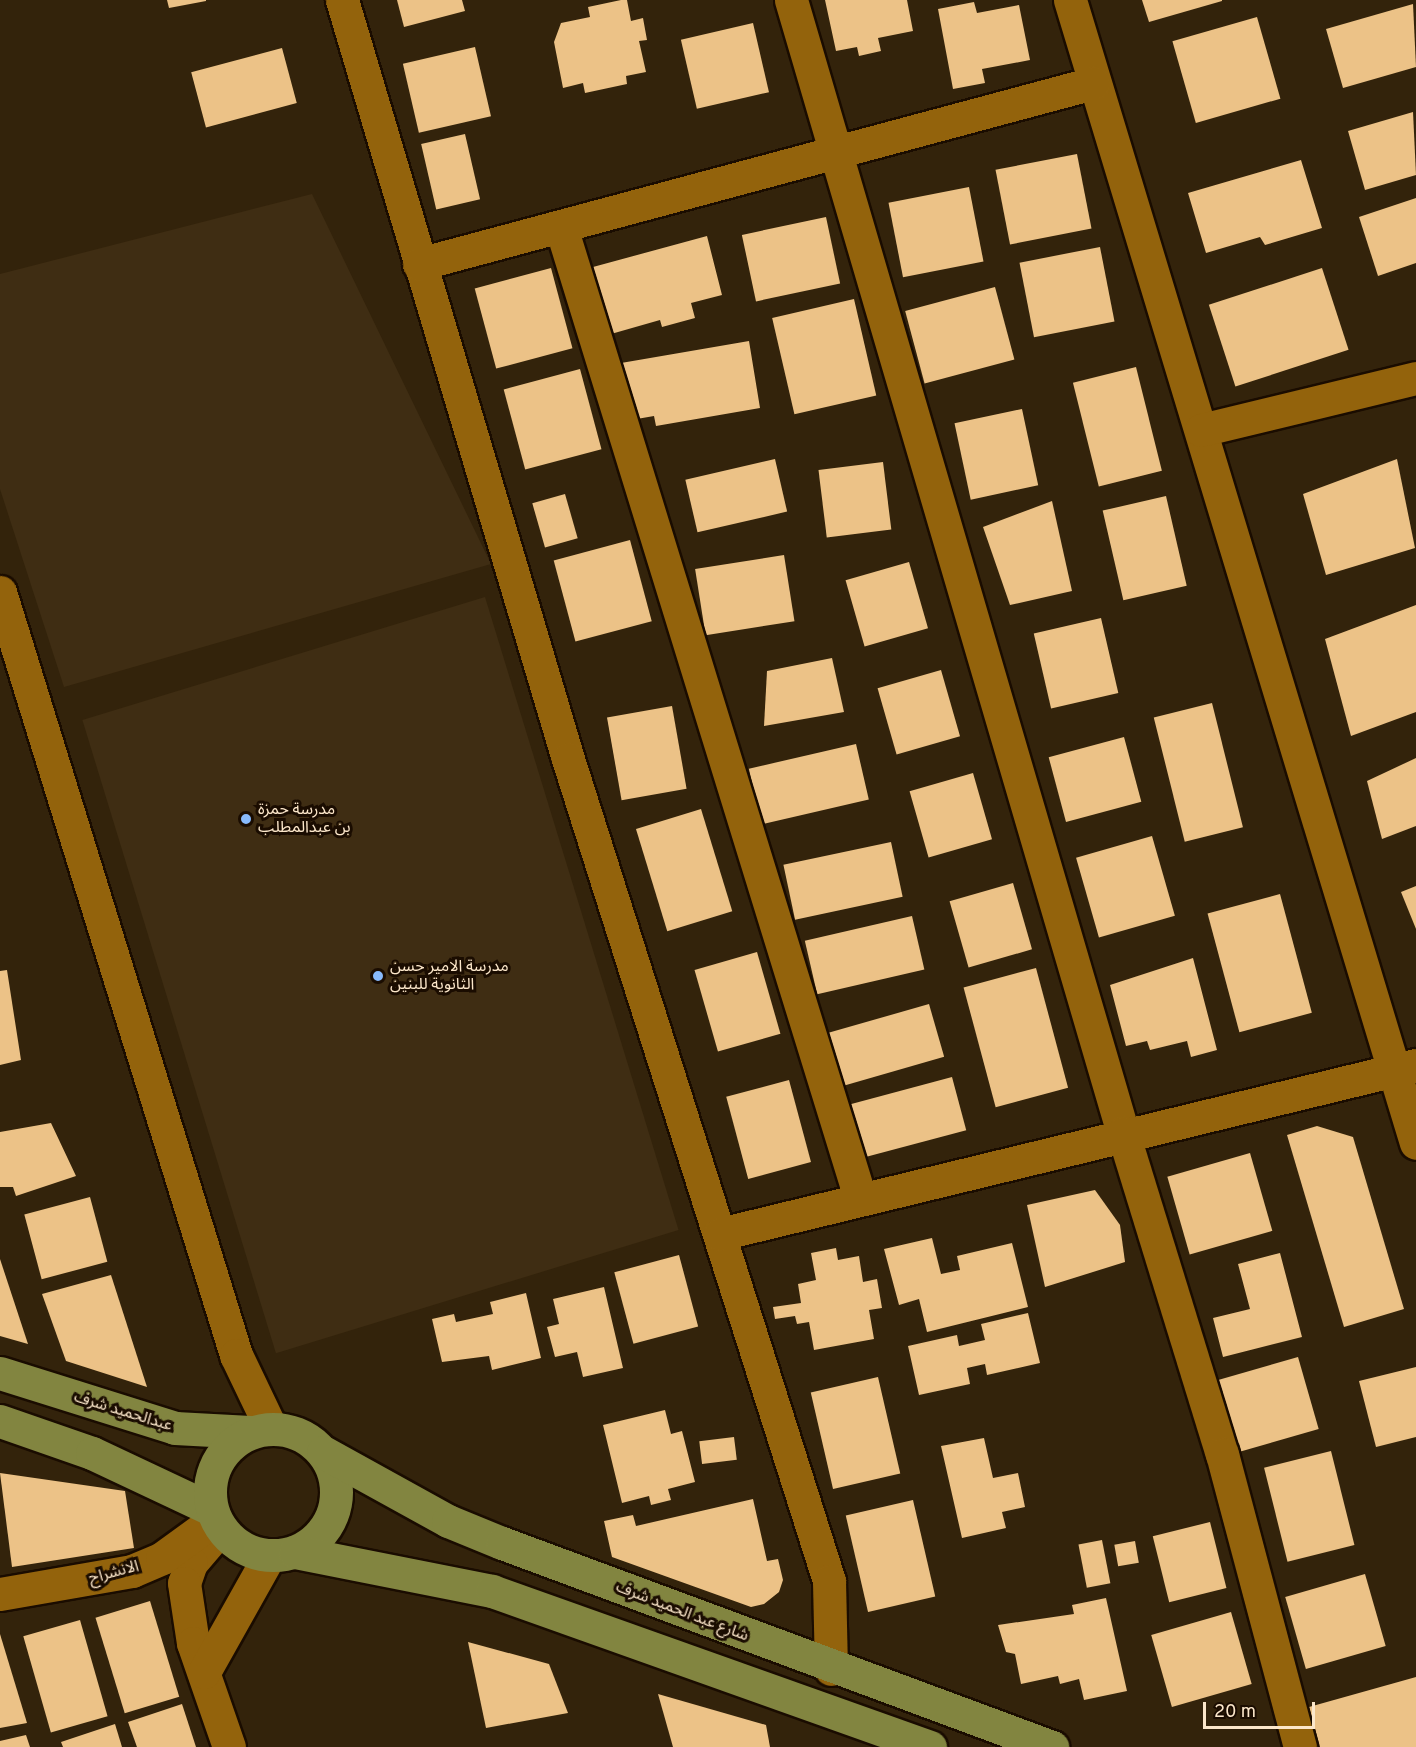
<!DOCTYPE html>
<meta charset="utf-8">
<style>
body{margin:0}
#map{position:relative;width:1416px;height:1747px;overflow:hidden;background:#33230b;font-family:Overpass,"Noto Sans Arabic",sans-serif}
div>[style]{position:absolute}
.built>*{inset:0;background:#3f2d13;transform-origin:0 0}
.building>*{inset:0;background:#ecc287;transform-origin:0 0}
.roads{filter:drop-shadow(2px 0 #1a0c00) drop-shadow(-2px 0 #1a0c00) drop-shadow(0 2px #1a0c00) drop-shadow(0 -2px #1a0c00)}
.minor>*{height:33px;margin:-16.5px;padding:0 16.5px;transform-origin:16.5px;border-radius:16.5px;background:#93630c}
.primary>*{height:33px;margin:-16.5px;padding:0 16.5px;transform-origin:16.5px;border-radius:16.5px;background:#828540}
.primary>.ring{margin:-16.5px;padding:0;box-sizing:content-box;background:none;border:33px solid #828540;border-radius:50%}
.dots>*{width:16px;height:16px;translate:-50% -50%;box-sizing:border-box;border:3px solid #1a0c00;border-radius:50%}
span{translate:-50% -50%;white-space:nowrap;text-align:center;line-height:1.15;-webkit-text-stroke:6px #1a0c00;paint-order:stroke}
.poi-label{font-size:16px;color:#fce7ca}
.left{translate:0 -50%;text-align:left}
.street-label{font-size:16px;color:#fce7ca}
.scale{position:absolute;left:1203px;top:1702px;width:112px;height:27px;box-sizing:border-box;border:3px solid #fce7ca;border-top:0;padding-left:8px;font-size:18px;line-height:21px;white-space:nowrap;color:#fce7ca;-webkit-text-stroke:4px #1a0c00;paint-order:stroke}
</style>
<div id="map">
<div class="built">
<i style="clip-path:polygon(312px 194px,491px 564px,64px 687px,0 489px,0 274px)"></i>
<i style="left:485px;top:597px;width:662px;height:421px;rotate:73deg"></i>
</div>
<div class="building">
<i style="clip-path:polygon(167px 0,206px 0,206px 1px,169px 8px)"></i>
<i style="clip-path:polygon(397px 0,462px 0,465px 11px,404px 27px)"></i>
<i style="clip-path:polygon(621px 0,627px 0,631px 21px,643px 18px,647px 40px,639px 41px,646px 72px,626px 76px,627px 84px,585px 93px,583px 83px,563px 88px,554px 42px,561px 23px,590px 17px,588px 7px)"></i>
<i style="clip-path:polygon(825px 0,907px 0,913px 31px,878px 38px,881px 51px,859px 56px,857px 47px,836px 51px)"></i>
<i style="clip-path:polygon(1142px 0,1222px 0,1222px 1px,1149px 22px)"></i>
<i style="clip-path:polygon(974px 2px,977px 13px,1019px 5px,1030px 60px,982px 69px,985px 83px,953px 89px,938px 9px)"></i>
<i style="clip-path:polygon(1413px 4px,1416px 67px,1343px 88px,1326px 29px)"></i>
<i style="left:1257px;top:17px;width:85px;height:88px;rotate:74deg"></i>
<i style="left:753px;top:23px;width:71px;height:74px;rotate:77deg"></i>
<i style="left:475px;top:47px;width:71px;height:74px;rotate:77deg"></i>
<i style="left:282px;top:48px;width:57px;height:94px;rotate:75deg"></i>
<i style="clip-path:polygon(1413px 112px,1416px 175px,1365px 190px,1348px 131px)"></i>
<i style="left:465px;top:134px;width:67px;height:45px;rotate:77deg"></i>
<i style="left:1077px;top:154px;width:76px;height:83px;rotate:79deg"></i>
<i style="clip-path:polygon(1301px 160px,1322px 228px,1265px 245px,1260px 237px,1206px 253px,1188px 193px)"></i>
<i style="left:969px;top:187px;width:76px;height:82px;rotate:79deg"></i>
<i style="clip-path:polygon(1416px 198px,1416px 263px,1378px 276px,1359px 217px)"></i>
<i style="left:826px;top:217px;width:68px;height:86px;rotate:78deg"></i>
<i style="clip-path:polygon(707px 236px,722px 295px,691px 303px,695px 318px,662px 327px,660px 320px,611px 334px,593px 267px)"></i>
<i style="left:1100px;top:247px;width:76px;height:82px;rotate:79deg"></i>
<i style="left:551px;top:268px;width:83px;height:79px;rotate:75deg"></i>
<i style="left:1322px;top:268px;width:86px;height:119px;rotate:72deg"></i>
<i style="left:995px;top:287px;width:75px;height:93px;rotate:75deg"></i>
<i style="left:854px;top:299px;width:99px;height:84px;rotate:77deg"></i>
<i style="clip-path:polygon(749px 341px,760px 408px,656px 426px,654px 416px,631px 420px,621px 363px)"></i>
<i style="left:1136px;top:367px;width:107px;height:65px;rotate:76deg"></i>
<i style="left:580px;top:369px;width:83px;height:79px;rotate:75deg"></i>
<i style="left:1022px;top:409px;width:78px;height:69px;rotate:78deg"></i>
<i style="left:775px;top:459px;width:54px;height:92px;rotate:77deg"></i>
<i style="clip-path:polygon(1397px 459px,1415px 548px,1326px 575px,1303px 494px)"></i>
<i style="left:883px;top:462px;width:68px;height:65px;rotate:83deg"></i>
<i style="left:565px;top:494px;width:46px;height:34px;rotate:74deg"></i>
<i style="left:1166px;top:496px;width:92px;height:65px;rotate:77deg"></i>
<i style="clip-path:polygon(1052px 501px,1072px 591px,1010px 605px,983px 527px)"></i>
<i style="left:630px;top:540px;width:84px;height:79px;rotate:75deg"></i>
<i style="left:784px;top:555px;width:67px;height:90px;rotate:81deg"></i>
<i style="left:909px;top:562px;width:69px;height:66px;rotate:74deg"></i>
<i style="clip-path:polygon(1416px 605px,1416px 712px,1351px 736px,1325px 639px)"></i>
<i style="left:1101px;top:618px;width:77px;height:69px;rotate:77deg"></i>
<i style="clip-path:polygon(832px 658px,844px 712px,764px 726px,767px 671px)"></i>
<i style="left:941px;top:670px;width:69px;height:66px;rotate:74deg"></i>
<i style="left:1212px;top:703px;width:128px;height:60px;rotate:76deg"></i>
<i style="left:672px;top:706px;width:84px;height:66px;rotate:80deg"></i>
<i style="left:1124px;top:737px;width:67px;height:78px;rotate:75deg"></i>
<i style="left:856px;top:744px;width:57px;height:110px;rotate:77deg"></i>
<i style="clip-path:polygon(1416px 758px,1416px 826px,1382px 839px,1367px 781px)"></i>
<i style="left:973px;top:773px;width:69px;height:66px;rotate:74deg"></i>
<i style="left:701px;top:809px;width:107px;height:68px;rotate:73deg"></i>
<i style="left:1152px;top:836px;width:83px;height:79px;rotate:74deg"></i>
<i style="left:891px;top:842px;width:56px;height:110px;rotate:78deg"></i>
<i style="left:1013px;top:883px;width:69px;height:66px;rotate:74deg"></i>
<i style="clip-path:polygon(1416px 886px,1416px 929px,1401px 892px)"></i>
<i style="left:1280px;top:894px;width:123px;height:75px;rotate:75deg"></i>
<i style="left:912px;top:916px;width:55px;height:110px;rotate:77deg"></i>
<i style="left:757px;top:952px;width:85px;height:65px;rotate:74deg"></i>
<i style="clip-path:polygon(1193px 958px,1217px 1050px,1191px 1057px,1187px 1041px,1150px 1050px,1147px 1041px,1126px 1046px,1110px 985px)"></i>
<i style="left:1036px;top:968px;width:124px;height:75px;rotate:75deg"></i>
<i style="clip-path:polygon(7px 970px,21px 1060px,0 1065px,0 971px)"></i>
<i style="left:929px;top:1004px;width:55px;height:110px;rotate:74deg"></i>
<i style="left:952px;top:1077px;width:55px;height:110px;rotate:75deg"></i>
<i style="left:789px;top:1080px;width:85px;height:65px;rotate:75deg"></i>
<i style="clip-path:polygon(51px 1123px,76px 1176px,16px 1196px,13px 1187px,0 1187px,0 1132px)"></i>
<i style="clip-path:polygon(1317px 1126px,1353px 1137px,1404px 1309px,1344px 1327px,1287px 1135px)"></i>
<i style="left:1250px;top:1153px;width:81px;height:86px;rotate:74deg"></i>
<i style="clip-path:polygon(1095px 1190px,1120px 1225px,1125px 1262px,1045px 1287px,1027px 1205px)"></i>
<i style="left:90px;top:1197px;width:67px;height:68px;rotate:75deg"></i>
<i style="clip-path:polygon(932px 1238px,941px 1274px,960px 1270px,957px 1256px,1012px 1243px,1028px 1307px,927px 1332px,919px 1299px,899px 1305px,884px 1249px)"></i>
<i style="clip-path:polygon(836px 1248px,838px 1260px,859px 1256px,863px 1282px,877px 1279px,882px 1308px,869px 1310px,874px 1339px,814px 1350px,809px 1322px,797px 1324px,795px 1316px,775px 1319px,773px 1307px,801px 1303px,798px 1284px,816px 1280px,811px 1253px)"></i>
<i style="clip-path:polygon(1280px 1253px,1302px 1337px,1223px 1357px,1213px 1318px,1250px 1309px,1238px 1264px)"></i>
<i style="left:679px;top:1255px;width:74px;height:67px;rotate:75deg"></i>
<i style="clip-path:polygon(0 1259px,28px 1344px,0 1336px)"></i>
<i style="clip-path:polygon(111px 1275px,147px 1387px,66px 1361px,42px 1294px)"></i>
<i style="clip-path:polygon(604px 1287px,623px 1368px,583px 1377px,577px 1352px,555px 1357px,547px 1327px,559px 1324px,553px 1299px)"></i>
<i style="clip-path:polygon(526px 1293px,541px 1358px,492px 1370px,489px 1356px,442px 1362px,432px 1319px,454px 1314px,456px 1322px,493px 1314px,490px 1302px)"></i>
<i style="clip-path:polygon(1028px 1313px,1040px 1363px,987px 1375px,985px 1364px,967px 1368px,970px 1384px,919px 1395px,908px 1346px,957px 1335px,959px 1346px,985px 1340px,981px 1324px)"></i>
<i style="left:1298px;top:1357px;width:75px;height:83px;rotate:74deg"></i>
<i style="clip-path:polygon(1416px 1367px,1416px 1437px,1376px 1447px,1359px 1381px)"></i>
<i style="left:878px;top:1377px;width:99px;height:69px;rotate:77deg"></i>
<i style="clip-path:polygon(665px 1410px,671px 1434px,682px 1431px,695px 1482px,668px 1489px,671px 1500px,651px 1505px,649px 1496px,622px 1503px,603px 1425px)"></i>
<i style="left:734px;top:1437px;width:23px;height:35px;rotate:83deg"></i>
<i style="clip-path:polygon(984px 1438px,993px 1478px,1018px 1473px,1025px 1507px,1002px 1512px,1006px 1528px,962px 1538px,941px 1446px)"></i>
<i style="left:1331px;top:1451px;width:97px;height:69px;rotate:76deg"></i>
<i style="clip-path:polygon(0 1473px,125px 1491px,134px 1548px,12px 1567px)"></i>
<i style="clip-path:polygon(753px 1499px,767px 1561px,778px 1559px,783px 1580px,779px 1592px,764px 1604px,751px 1607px,612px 1557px,604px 1521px,633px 1515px,636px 1526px)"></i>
<i style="left:913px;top:1500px;width:99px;height:69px;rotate:77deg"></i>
<i style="left:1210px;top:1522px;width:68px;height:59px;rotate:76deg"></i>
<i style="left:1102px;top:1540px;width:44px;height:24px;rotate:79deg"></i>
<i style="left:1135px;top:1541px;width:22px;height:21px;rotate:80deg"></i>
<i style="left:1365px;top:1574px;width:75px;height:83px;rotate:74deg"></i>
<i style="clip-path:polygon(1106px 1598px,1127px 1691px,1084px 1700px,1079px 1679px,1060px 1684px,1058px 1676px,1021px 1684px,1015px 1654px,1006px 1652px,998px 1625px,1074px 1614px,1072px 1605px)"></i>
<i style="left:150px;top:1601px;width:100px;height:57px;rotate:73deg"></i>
<i style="left:1231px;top:1612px;width:75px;height:83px;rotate:74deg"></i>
<i style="left:80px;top:1620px;width:100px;height:59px;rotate:74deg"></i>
<i style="clip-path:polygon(0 1634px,27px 1723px,0 1728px)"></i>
<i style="clip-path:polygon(468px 1642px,549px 1664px,568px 1713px,486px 1728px)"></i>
<i style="clip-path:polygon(1416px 1677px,1416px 1747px,1320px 1747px,1309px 1707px)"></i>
<i style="clip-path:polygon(658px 1694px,766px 1725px,770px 1747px,673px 1747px)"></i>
<i style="clip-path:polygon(182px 1704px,196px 1747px,137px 1747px,128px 1722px)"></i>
<i style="clip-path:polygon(115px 1724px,122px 1747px,63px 1747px,61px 1742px)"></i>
<i style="clip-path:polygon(26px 1735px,30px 1747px,0 1747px,0 1741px)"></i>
</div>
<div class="roads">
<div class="minor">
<i style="left:342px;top:0;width:792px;rotate:73.42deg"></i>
<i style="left:568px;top:759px;width:862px;rotate:72.38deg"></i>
<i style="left:829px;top:1581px;width:88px;rotate:88.7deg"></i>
<i style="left:791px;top:0;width:1181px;rotate:73.67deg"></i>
<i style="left:1123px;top:1133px;width:336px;rotate:72.9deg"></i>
<i style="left:1222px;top:1454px;width:303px;rotate:75.1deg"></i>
<i style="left:1070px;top:0;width:1194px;rotate:73.16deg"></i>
<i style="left:561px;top:227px;width:1016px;rotate:72.88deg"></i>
<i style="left:419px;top:264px;width:698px;rotate:-15.03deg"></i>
<i style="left:1201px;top:430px;width:221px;rotate:-13.6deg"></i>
<i style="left:0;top:592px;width:799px;rotate:72.81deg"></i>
<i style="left:236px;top:1355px;width:81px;rotate:64.4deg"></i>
<i style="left:720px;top:1234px;width:716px;rotate:-13.65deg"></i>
<i style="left:220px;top:1529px;width:45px;rotate:130.5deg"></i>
<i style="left:191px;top:1563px;width:21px;rotate:109deg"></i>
<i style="left:184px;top:1583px;width:61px;rotate:81.5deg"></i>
<i style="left:193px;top:1643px;width:110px;rotate:70.9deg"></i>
<i style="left:0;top:1594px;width:134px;rotate:-9.9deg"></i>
<i style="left:132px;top:1571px;width:33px;rotate:-23deg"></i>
<i style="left:162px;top:1558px;width:54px;rotate:-36deg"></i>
<i style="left:204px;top:1672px;width:133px;rotate:-60.7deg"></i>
</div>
<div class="primary">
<i style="left:0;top:1373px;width:183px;rotate:17.4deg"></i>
<i style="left:175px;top:1428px;width:75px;rotate:3.1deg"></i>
<i style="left:0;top:1421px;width:97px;rotate:19.2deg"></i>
<i style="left:92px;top:1453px;width:132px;rotate:25.2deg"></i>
<i class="ring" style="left:210px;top:1429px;width:93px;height:93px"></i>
<i style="left:323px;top:1452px;width:143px;rotate:28.9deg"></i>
<i style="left:448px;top:1521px;width:58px;rotate:22.2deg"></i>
<i style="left:502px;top:1543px;width:587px;rotate:20.35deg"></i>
<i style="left:295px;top:1552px;width:201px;rotate:11.2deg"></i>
<i style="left:492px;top:1591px;width:465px;rotate:19.6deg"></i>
</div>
</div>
<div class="dots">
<i style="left:246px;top:819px;background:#88bafc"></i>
<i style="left:378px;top:976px;background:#88bafc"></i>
</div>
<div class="poi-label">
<span class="left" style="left:258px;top:819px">مدرسة حمزة<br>بن عبدالمطلب</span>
<span class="left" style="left:390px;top:976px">مدرسة الامير حسن<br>الثانوية للبنين</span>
</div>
<div class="street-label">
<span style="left:123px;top:1412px;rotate:17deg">عبدالحميد شرف</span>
<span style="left:114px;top:1573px;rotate:-15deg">الانشراح</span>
<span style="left:682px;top:1612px;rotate:21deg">شارع عبد الحميد شرف</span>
</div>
<div class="scale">20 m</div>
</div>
